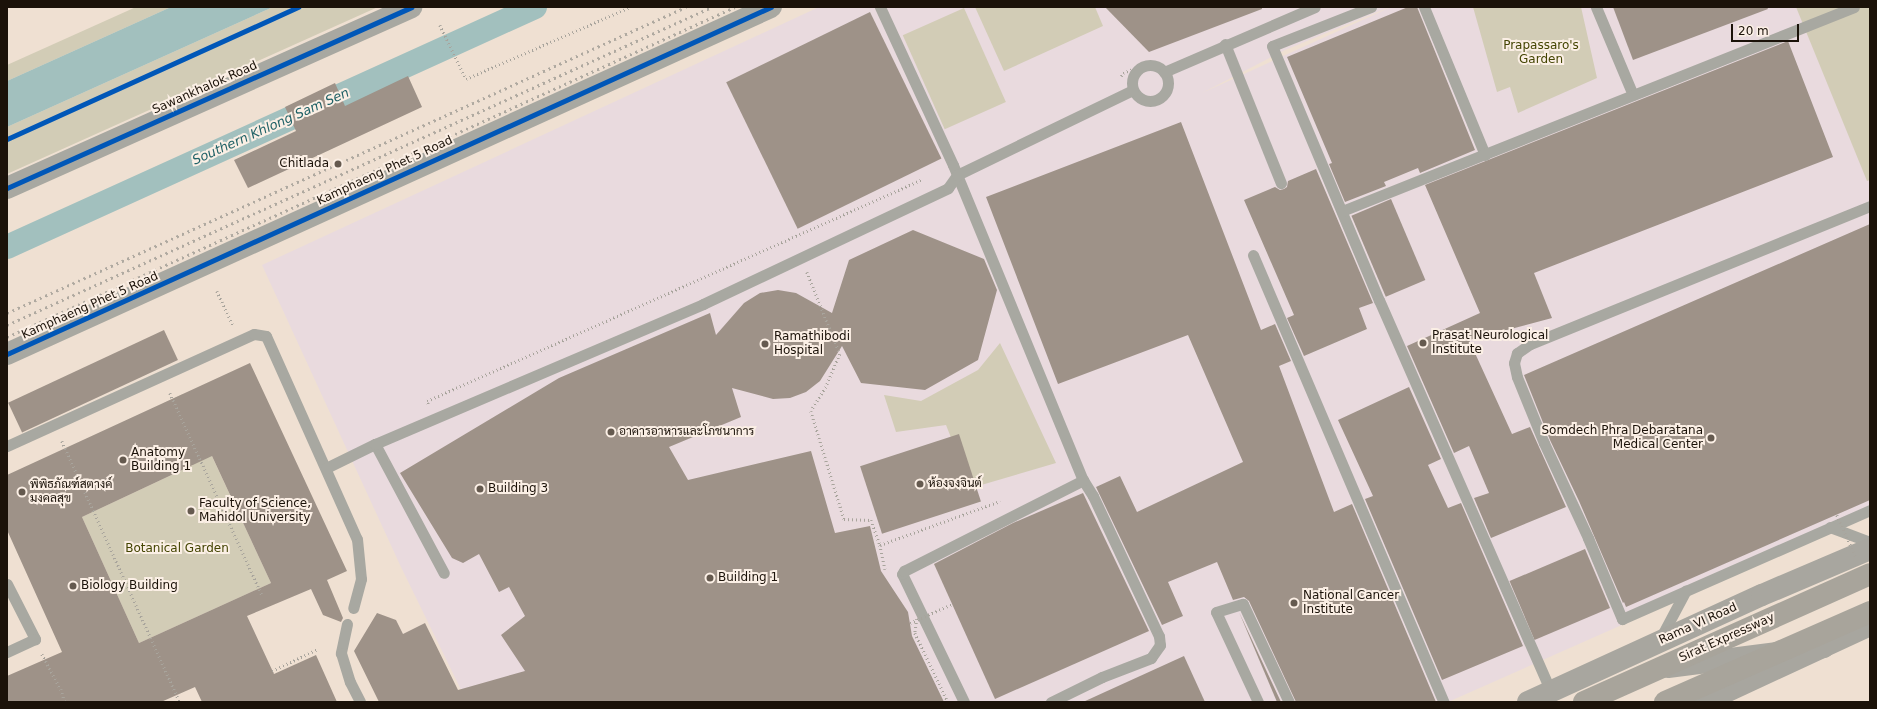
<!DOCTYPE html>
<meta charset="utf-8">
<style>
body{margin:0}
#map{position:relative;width:1877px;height:709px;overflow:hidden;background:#efe0d2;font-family:"DejaVu Sans",Sarabun,sans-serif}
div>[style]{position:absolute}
.medical>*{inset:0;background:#e9dade}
.green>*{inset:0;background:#d2ccb6;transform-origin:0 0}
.water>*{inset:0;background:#a2c0be}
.canal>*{height:24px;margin:-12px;padding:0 12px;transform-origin:12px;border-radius:12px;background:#a2c0be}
.building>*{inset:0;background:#9e9288;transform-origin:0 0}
.path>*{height:2.5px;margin-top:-1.25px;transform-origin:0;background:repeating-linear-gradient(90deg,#a8a49c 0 1px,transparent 0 4px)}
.service>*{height:11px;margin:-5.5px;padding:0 5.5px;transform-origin:5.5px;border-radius:5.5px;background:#a8a8a1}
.service>.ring{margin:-5.5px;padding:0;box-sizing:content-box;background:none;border:11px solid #a8a8a1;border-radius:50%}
.tertiary>*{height:22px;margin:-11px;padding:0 11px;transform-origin:11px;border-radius:11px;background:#a8a8a1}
.secondary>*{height:22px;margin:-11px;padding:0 11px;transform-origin:11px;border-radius:11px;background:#a8a69f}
.rail>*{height:3px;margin-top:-1.5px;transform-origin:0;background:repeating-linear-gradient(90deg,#afa9a0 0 2px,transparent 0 6px)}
.path-bridge>*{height:2.5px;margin-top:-1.25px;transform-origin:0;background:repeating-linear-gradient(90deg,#a8a49c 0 1px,transparent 0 4px)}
.motorway-bridge>*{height:22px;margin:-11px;padding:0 11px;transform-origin:11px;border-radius:11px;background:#a8a49b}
.cycleway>*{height:5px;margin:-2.5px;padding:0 2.5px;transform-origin:2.5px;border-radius:2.5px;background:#0057b8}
.dots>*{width:11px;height:11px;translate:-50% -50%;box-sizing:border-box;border:2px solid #fbefe5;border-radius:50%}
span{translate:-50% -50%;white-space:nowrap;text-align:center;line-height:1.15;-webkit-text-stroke:4px #fbefe5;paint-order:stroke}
.park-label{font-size:12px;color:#444503}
.street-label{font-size:12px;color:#1b1209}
.poi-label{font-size:12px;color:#1b1209}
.right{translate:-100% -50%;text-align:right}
.left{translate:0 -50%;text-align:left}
.water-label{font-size:13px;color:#1f6166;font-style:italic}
.frame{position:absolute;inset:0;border:8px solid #1b1209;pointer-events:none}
.scale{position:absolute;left:1731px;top:24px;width:68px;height:18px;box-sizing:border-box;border:2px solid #1b1209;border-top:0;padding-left:5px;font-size:12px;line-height:14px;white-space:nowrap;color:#1b1209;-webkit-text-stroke:3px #fbefe5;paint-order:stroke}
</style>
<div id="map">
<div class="medical">
<i style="clip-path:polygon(819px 7px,1390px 7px,1285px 50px,1202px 93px,1391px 7px,1870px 7px,1870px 515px,1448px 702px,467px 702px,401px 567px,262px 265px)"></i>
</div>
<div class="green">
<i style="clip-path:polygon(136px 7px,171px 7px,7px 81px,7px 65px)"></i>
<i style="clip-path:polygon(273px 7px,378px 7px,7px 174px,7px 127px)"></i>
<i style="clip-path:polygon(975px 7px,1095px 7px,1103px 26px,1004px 71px)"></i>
<i style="clip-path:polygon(1473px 7px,1581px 7px,1597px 78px,1518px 113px,1510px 87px,1497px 92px)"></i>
<i style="clip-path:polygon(1796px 7px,1870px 7px,1870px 180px,1867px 181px)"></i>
<i style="left:964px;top:8px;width:103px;height:67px;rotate:66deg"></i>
<i style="clip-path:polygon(1000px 343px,1056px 463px,971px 488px,946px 425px,896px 432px,884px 395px,921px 401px,978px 370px)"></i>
<i style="clip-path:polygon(183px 394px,271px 583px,139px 643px,82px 517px,193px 465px,164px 403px)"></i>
</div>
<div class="water">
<i style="clip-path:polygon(171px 7px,273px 7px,7px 127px,7px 81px)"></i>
</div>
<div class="canal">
<i style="left:7px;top:247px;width:580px;rotate:-24.44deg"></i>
</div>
<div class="building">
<i style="clip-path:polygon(1105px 7px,1262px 7px,1262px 9px,1149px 52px)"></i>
<i style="clip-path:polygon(1408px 7px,1417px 7px,1475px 150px,1420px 173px,1418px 168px,1384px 182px,1386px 186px,1345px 202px,1329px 164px,1332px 163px,1287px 57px)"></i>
<i style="clip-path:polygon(1613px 7px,1767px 7px,1768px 9px,1633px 60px)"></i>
<i style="left:870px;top:12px;width:163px;height:160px;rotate:64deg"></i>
<i style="clip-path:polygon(1788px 41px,1833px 157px,1534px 273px,1552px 318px,1469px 340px,1512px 434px,1530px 427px,1566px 507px,1491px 538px,1474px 498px,1489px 493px,1469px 446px,1454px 453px,1407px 346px,1480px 313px,1425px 185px)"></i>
<i style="clip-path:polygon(408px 76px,422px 107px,248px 188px,234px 160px,296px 131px,285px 107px,335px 83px,345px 106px)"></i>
<i style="clip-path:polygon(1181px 122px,1261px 330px,1275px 324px,1291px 361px,1279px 366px,1334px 512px,1352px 504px,1436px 702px,1296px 702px,1249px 601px,1244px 597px,1233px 600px,1217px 562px,1168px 582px,1183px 616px,1162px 625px,1096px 487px,1120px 476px,1137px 512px,1243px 462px,1188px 335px,1058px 384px,986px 197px)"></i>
<i style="clip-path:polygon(1316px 169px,1373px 303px,1359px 308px,1367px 329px,1304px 356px,1287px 318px,1294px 315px,1244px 200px,1275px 187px,1280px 190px,1284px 189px,1287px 187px,1288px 181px)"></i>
<i style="left:1391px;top:199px;width:88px;height:43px;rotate:67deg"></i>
<i style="clip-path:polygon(1870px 224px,1870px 500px,1626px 607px,1624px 602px,1623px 603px,1579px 501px,1550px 440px,1524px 375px)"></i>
<i style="clip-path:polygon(913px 230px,984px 259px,997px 290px,978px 360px,925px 390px,861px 383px,842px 346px,820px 381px,806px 392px,790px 398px,773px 399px,732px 388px,741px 417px,669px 447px,688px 480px,811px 451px,835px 533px,870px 526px,881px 571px,908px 612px,912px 636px,944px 702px,379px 702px,354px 651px,377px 613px,396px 620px,403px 634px,425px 623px,458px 690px,525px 671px,501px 635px,525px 616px,509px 587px,499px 592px,479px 554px,463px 563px,452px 558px,400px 473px,559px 378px,710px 313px,716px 335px,744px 303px,760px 293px,778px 290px,796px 293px,832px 313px,849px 260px)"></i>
<i style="left:164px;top:330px;width:33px;height:172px;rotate:65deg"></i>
<i style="clip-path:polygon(evenodd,250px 363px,347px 571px,327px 580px,343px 618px,341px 622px,323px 615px,311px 589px,247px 616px,274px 674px,316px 655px,337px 702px,202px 702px,195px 687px,161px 702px,7px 702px,7px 676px,62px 652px,7px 530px,7px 475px,250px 363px,212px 456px,271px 583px,139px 643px,82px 517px,212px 456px)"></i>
<i style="clip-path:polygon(1409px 387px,1441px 459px,1428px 465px,1448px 508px,1461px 503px,1523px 646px,1442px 680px,1365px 499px,1373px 496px,1338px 420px)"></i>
<i style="left:959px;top:434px;width:71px;height:104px;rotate:72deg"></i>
<i style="clip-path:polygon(1083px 493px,1149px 631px,995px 699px,934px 564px,1013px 523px)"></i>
<i style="left:1585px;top:549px;width:64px;height:82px;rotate:67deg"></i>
<i style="clip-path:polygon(1239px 612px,1281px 702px,1277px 702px)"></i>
<i style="clip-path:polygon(1184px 656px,1205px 702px,1083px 702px)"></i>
</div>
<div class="path">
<i style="left:440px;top:25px;width:60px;rotate:64.3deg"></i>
<i style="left:466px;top:79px;width:179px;rotate:-23.7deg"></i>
<i style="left:1121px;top:76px;width:4px;rotate:-56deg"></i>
<i style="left:1123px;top:73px;width:29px;rotate:-22deg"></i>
<i style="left:807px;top:272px;width:88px;rotate:68.1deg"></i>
<i style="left:840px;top:354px;width:36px;rotate:113deg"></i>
<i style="left:826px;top:387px;width:28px;rotate:122deg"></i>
<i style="left:811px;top:411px;width:113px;rotate:73deg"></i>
<i style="left:844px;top:519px;width:27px;rotate:2deg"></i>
<i style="left:871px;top:520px;width:27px;rotate:70deg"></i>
<i style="left:880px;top:545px;width:25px;rotate:78deg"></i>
<i style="left:217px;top:291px;width:38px;rotate:65deg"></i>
<i style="left:170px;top:393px;width:222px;rotate:65.5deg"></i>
<i style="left:428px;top:404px;width:3px;rotate:-108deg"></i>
<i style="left:427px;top:401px;width:543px;rotate:-24.11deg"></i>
<i style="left:62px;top:441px;width:286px;rotate:65.7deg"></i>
<i style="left:880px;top:545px;width:128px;rotate:-20.1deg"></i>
<i style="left:42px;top:654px;width:40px;rotate:62deg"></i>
<i style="left:61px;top:689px;width:14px;rotate:73deg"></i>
<i style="left:272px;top:671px;width:51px;rotate:-25.6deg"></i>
</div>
<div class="service">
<i style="left:880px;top:7px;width:174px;rotate:65.2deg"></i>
<i style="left:953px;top:165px;width:341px;rotate:67.6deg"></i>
<i style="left:1083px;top:480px;width:19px;rotate:58deg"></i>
<i style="left:1093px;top:496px;width:155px;rotate:64.8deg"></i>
<i style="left:1159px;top:636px;width:9px;rotate:84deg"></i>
<i style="left:1160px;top:645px;width:16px;rotate:125deg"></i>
<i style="left:1151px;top:658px;width:53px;rotate:158.8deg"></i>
<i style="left:1102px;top:677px;width:57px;rotate:153.9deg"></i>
<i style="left:1371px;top:7px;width:106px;rotate:158.5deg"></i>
<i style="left:1272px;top:46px;width:276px;rotate:67.2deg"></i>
<i style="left:1379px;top:300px;width:428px;rotate:66.3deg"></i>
<i style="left:1424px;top:7px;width:160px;rotate:67.6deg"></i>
<i style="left:1596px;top:7px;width:95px;rotate:67.2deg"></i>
<i style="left:1225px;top:44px;width:150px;rotate:68.1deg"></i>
<i class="ring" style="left:1132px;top:65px;width:25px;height:25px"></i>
<i style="left:1164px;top:72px;width:164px;rotate:-23.3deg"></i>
<i style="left:1870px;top:206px;width:367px;rotate:157.9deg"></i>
<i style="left:1530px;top:344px;width:16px;rotate:145deg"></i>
<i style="left:1517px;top:353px;width:10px;rotate:107deg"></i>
<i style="left:1514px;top:363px;width:14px;rotate:78deg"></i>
<i style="left:1517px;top:377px;width:71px;rotate:67.8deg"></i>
<i style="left:1544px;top:443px;width:105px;rotate:65.1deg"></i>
<i style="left:1588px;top:538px;width:88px;rotate:67.2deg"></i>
<i style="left:1622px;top:619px;width:271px;rotate:-23.7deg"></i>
<i style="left:1342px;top:211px;width:551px;rotate:-21.72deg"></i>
<i style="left:1253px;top:255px;width:486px;rotate:66.9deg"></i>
<i style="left:375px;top:444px;width:146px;rotate:61.9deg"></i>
<i style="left:7px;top:446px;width:271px;rotate:-24.4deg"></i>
<i style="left:254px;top:334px;width:12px;rotate:9deg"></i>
<i style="left:266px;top:336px;width:222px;rotate:65.9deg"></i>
<i style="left:357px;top:539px;width:40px;rotate:84.3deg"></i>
<i style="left:361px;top:579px;width:30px;rotate:105deg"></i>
<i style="left:326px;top:468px;width:55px;rotate:-26.1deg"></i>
<i style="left:375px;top:444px;width:357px;rotate:-23.1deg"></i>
<i style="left:703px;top:304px;width:271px;rotate:-25.3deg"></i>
<i style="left:948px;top:188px;width:16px;rotate:-55deg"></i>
<i style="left:957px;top:175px;width:195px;rotate:-25.8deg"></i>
<i style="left:1830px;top:527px;width:43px;rotate:20.6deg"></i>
<i style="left:7px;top:584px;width:62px;rotate:63deg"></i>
<i style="left:35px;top:639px;width:31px;rotate:155deg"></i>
<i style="left:347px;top:624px;width:30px;rotate:102deg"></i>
<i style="left:341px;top:653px;width:30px;rotate:73deg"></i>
<i style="left:350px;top:682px;width:22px;rotate:63deg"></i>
<i style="left:1660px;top:639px;width:55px;rotate:-62deg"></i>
<i style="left:964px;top:702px;width:142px;rotate:-115.8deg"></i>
<i style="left:902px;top:574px;width:4px;rotate:-56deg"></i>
<i style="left:904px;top:571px;width:201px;rotate:-26.9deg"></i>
<i style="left:1258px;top:702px;width:99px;rotate:-115deg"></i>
<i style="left:1216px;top:612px;width:28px;rotate:-17deg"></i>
<i style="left:1243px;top:604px;width:108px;rotate:64.9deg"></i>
</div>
<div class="tertiary">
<i style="left:7px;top:188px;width:443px;rotate:-24.1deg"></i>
<i style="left:7px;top:354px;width:839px;rotate:-24.43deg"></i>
</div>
<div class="secondary">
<i style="left:1668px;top:667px;width:157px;rotate:-7.3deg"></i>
<i style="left:1528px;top:702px;width:257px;rotate:-24.6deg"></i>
<i style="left:1762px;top:595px;width:117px;rotate:-23.1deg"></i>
<i style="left:1704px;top:702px;width:183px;rotate:-24.9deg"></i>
</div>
<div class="rail">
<i style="left:7px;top:313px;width:745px;rotate:-24.26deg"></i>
<i style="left:7px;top:325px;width:773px;rotate:-24.28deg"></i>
<i style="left:7px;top:337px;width:799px;rotate:-24.38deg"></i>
</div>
<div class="path-bridge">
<i style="left:1837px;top:515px;width:46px;rotate:65.7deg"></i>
<i style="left:917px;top:619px;width:14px;rotate:98deg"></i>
<i style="left:915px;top:633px;width:76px;rotate:64.4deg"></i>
<i style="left:910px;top:623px;width:46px;rotate:-24.3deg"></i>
</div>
<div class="motorway-bridge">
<i style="left:1584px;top:702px;width:313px;rotate:-24.1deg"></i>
<i style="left:1665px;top:702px;width:224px;rotate:-23.7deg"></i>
</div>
<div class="cycleway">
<i style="left:7px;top:139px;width:320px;rotate:-24.4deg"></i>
<i style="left:7px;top:188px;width:443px;rotate:-24.1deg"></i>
<i style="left:7px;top:354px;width:839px;rotate:-24.43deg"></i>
</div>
<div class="dots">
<i style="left:338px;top:164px;background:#655a4f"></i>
<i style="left:1423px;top:343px;background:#655a4f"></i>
<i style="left:765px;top:344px;background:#655a4f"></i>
<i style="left:611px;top:432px;background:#655a4f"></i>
<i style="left:1711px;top:438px;background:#655a4f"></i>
<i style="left:123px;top:460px;background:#655a4f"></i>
<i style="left:920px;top:484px;background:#655a4f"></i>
<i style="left:480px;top:489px;background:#655a4f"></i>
<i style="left:22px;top:492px;background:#655a4f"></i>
<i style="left:191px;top:511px;background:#655a4f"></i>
<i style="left:710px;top:578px;background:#655a4f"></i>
<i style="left:73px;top:586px;background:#655a4f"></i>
<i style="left:1294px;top:603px;background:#655a4f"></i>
</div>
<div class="park-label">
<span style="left:1541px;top:53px">Prapassaro's<br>Garden</span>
<span style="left:177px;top:549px">Botanical Garden</span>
</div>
<div class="street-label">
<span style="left:205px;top:88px;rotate:-24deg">Sawankhalok Road</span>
<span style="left:385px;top:171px;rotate:-25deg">Kamphaeng Phet 5 Road</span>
<span style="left:90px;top:306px;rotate:-24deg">Kamphaeng Phet 5 Road</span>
<span style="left:1698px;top:624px;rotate:-24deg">Rama VI Road</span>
<span style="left:1727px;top:638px;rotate:-24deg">Sirat Expressway</span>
</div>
<div class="poi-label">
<span class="right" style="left:329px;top:164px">Chitlada</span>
<span class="left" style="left:1432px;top:343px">Prasat Neurological<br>Institute</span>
<span class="left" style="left:774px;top:344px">Ramathibodi<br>Hospital</span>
<span class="right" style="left:1703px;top:438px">Somdech Phra Debaratana<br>Medical Center</span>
<span class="left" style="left:619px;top:432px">อาคารอาหารและโภชนาการ</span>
<span class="left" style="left:131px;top:460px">Anatomy<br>Building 1</span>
<span class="left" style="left:928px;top:484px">ห้องจงจินต์</span>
<span class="left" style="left:30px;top:492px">พิพิธภัณฑ์สตางค์<br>มงคลสุข</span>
<span class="left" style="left:488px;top:489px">Building 3</span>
<span class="left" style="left:199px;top:511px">Faculty of Science,<br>Mahidol University</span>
<span class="left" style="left:718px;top:578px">Building 1</span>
<span class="left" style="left:81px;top:586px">Biology Building</span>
<span class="left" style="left:1303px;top:603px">National Cancer<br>Institute</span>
</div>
<div class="water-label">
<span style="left:271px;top:127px;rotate:-24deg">Southern Khlong Sam Sen</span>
</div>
<div class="frame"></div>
<div class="scale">20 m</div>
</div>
